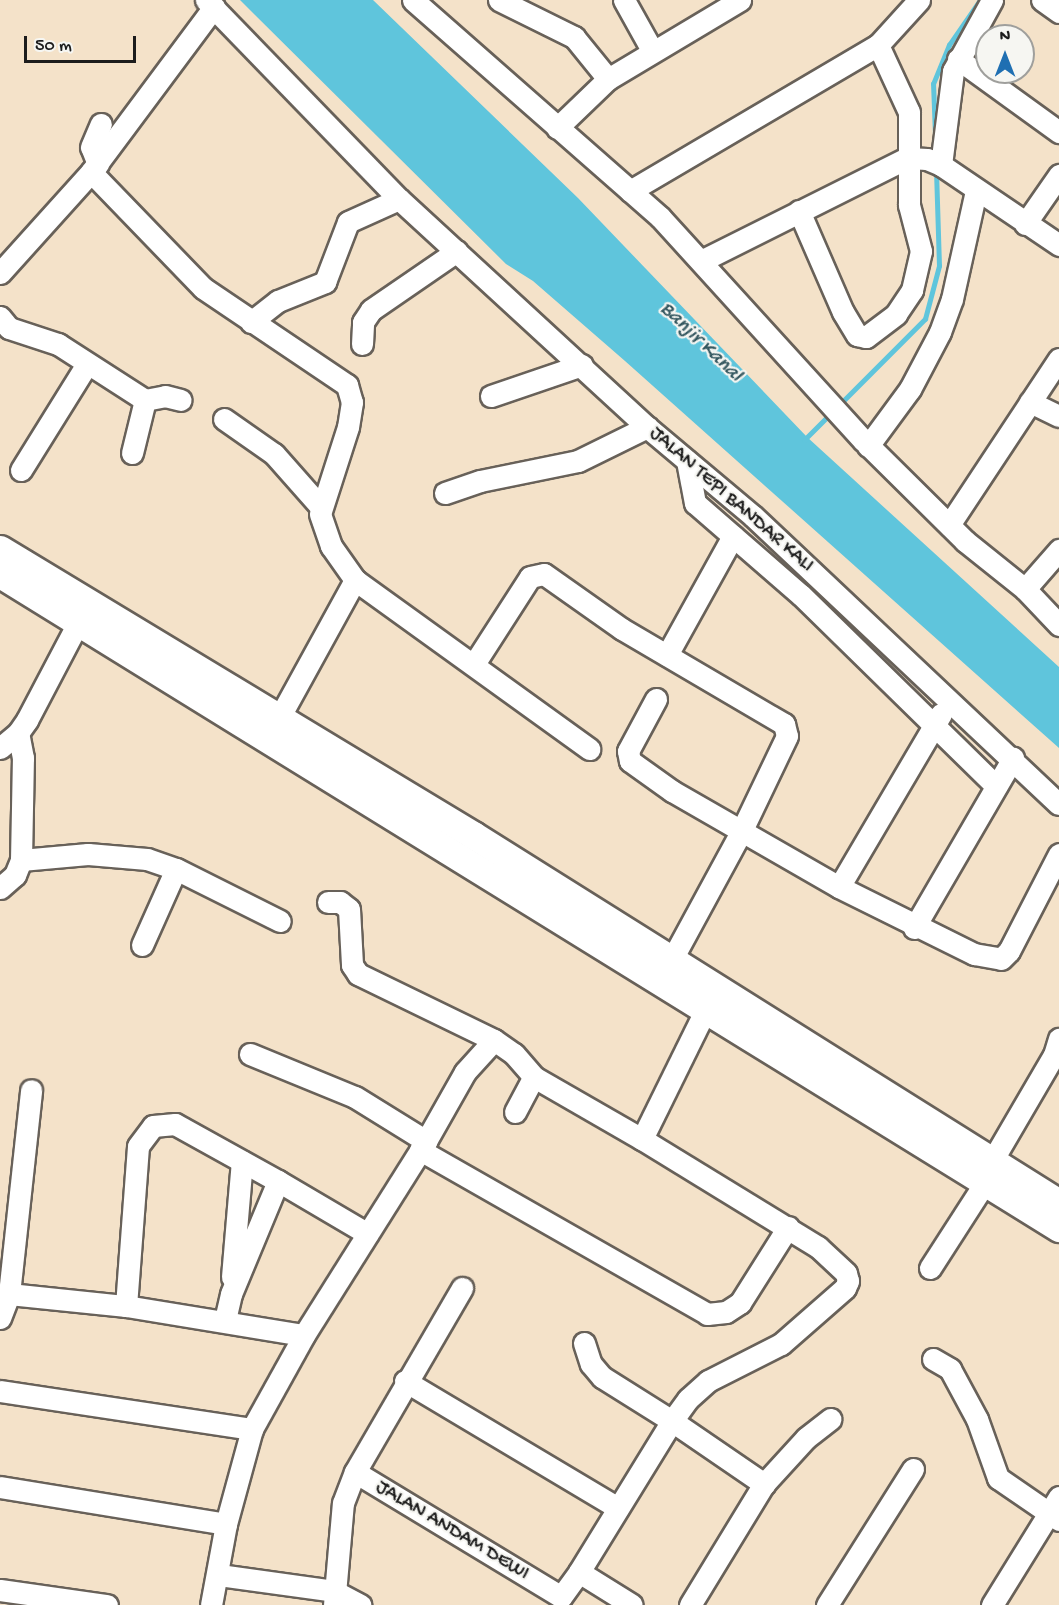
<!DOCTYPE html>
<style>
body{margin:0}
#map{position:relative;width:1059px;height:1605px;overflow:hidden;background:#f4e2c9;font-family:"Gochi Hand",sans-serif}
div>[style]{position:absolute}
.water>*{inset:0;background:#5fc5dc}
.stream>*{height:4.5px;margin:-2.25px;padding:0 2.25px;transform-origin:2.25px;border-radius:2.25px;background:#5fc5dc}
.roads{filter:drop-shadow(2px 0 #686159) drop-shadow(-2px 0 #686159) drop-shadow(0 2px #686159) drop-shadow(0 -2px #686159)}
.minor>*{height:21px;margin:-10.5px;padding:0 10.5px;transform-origin:10.5px;border-radius:10.5px;background:#fff}
.major>*{height:27px;margin:-13.5px;padding:0 13.5px;transform-origin:13.5px;border-radius:13.5px;background:#fff}
span{translate:-50% -50%;white-space:nowrap;text-align:center;line-height:1.15;-webkit-text-stroke:4.5px #f6f6f2;paint-order:stroke}
.street-label{font-size:20px;color:#1c1c1c}
.water-label{font-size:21px;color:#33575f;font-style:italic}
.north{position:absolute;left:975px;top:24px;width:60px;height:60px;box-sizing:border-box;background:#f6f6f2;border:2px solid #9f9f9c;border-radius:50%;rotate:0deg;font-size:16px;font-weight:700;line-height:24px;text-align:center;color:#1c1c1c}
.north::after{content:'';display:block;margin:auto;width:21px;height:27px;background:#1f6fb2;clip-path:polygon(50% 0,100% 100%,50% 72%,0 100%)}
.scale{position:absolute;left:24px;top:36px;width:112px;height:27px;box-sizing:border-box;border:3px solid #1c1c1c;border-top:0;padding-left:8px;font-size:18px;line-height:21px;white-space:nowrap;color:#1c1c1c;-webkit-text-stroke:4px #f6f6f2;paint-order:stroke}
</style>
<div id="map">
<div class="water">
<i style="clip-path:polygon(240px 0,373px 0,578px 198px,807px 437px,1059px 667px,1059px 748px,625px 361px,533px 281px,506px 264px)"></i>
</div>
<div class="stream">
<i style="left:935px;top:135px;width:51px;rotate:-92.2deg"></i>
<i style="left:933px;top:84px;width:42px;rotate:-67.7deg"></i>
<i style="left:949px;top:45px;width:55px;rotate:-55.4deg"></i>
<i style="left:838px;top:406px;width:123px;rotate:-45deg"></i>
<i style="left:925px;top:319px;width:55px;rotate:-75.2deg"></i>
<i style="left:939px;top:266px;width:96px;rotate:-91.8deg"></i>
<i style="left:804px;top:440px;width:37px;rotate:-45deg"></i>
</div>
<div class="roads">
<div class="minor">
<i style="left:206px;top:0;width:277px;rotate:45.9deg"></i>
<i style="left:399px;top:199px;width:337px;rotate:42.6deg"></i>
<i style="left:647px;top:427px;width:138px;rotate:40deg"></i>
<i style="left:753px;top:516px;width:420px;rotate:43.3deg"></i>
<i style="left:413px;top:0;width:329px;rotate:41.3deg"></i>
<i style="left:660px;top:217px;width:302px;rotate:47.7deg"></i>
<i style="left:863px;top:440px;width:144px;rotate:44.7deg"></i>
<i style="left:965px;top:541px;width:77px;rotate:38.7deg"></i>
<i style="left:1025px;top:589px;width:50px;rotate:46.6deg"></i>
<i style="left:499px;top:0;width:84px;rotate:26.3deg"></i>
<i style="left:574px;top:37px;width:54px;rotate:51deg"></i>
<i style="left:624px;top:0;width:57px;rotate:60.8deg"></i>
<i style="left:1042px;top:0;width:21px;rotate:35deg"></i>
<i style="left:958px;top:59px;width:125px;rotate:35.9deg"></i>
<i style="left:557px;top:128px;width:71px;rotate:-43.9deg"></i>
<i style="left:608px;top:79px;width:154px;rotate:-30.9deg"></i>
<i style="left:98px;top:164px;width:18px;rotate:-112deg"></i>
<i style="left:91px;top:147px;width:25px;rotate:-67deg"></i>
<i style="left:941px;top:165px;width:95px;rotate:-82.7deg"></i>
<i style="left:953px;top:71px;width:81px;rotate:-61.2deg"></i>
<i style="left:91px;top:172px;width:161px;rotate:46deg"></i>
<i style="left:203px;top:288px;width:174px;rotate:34deg"></i>
<i style="left:347px;top:385px;width:18px;rotate:74deg"></i>
<i style="left:352px;top:402px;width:25px;rotate:99deg"></i>
<i style="left:348px;top:427px;width:91px;rotate:107.8deg"></i>
<i style="left:320px;top:514px;width:34px;rotate:71deg"></i>
<i style="left:331px;top:546px;width:42px;rotate:54.8deg"></i>
<i style="left:355px;top:580px;width:289px;rotate:35.8deg"></i>
<i style="left:630px;top:191px;width:288px;rotate:-30.5deg"></i>
<i style="left:878px;top:45px;width:61px;rotate:-47.7deg"></i>
<i style="left:799px;top:211px;width:110px;rotate:66.5deg"></i>
<i style="left:843px;top:312px;width:27px;rotate:59deg"></i>
<i style="left:857px;top:335px;width:9px;rotate:13deg"></i>
<i style="left:866px;top:337px;width:38px;rotate:-37deg"></i>
<i style="left:896px;top:314px;width:29px;rotate:-56deg"></i>
<i style="left:912px;top:290px;width:40px;rotate:-77deg"></i>
<i style="left:921px;top:251px;width:48px;rotate:-104.6deg"></i>
<i style="left:909px;top:205px;width:93px;rotate:-90deg"></i>
<i style="left:909px;top:112px;width:74px;rotate:-114.8deg"></i>
<i style="left:1025px;top:224px;width:60px;rotate:-55.2deg"></i>
<i style="left:701px;top:261px;width:230px;rotate:-26.6deg"></i>
<i style="left:907px;top:158px;width:20px;rotate:3deg"></i>
<i style="left:927px;top:159px;width:15px;rotate:23deg"></i>
<i style="left:941px;top:165px;width:143px;rotate:34.1deg"></i>
<i style="left:0;top:273px;width:136px;rotate:-48deg"></i>
<i style="left:91px;top:172px;width:206px;rotate:-53.3deg"></i>
<i style="left:0;top:317px;width:14px;rotate:51deg"></i>
<i style="left:9px;top:328px;width:52px;rotate:18.1deg"></i>
<i style="left:58px;top:344px;width:103px;rotate:32.8deg"></i>
<i style="left:145px;top:400px;width:20px;rotate:-11deg"></i>
<i style="left:165px;top:396px;width:16px;rotate:14deg"></i>
<i style="left:251px;top:322px;width:34px;rotate:-38deg"></i>
<i style="left:278px;top:301px;width:51px;rotate:-22deg"></i>
<i style="left:325px;top:282px;width:64px;rotate:-69deg"></i>
<i style="left:348px;top:222px;width:56px;rotate:-24.3deg"></i>
<i style="left:362px;top:344px;width:22px;rotate:-87deg"></i>
<i style="left:363px;top:322px;width:14px;rotate:-56deg"></i>
<i style="left:371px;top:310px;width:104px;rotate:-34.5deg"></i>
<i style="left:491px;top:396px;width:96px;rotate:-18.8deg"></i>
<i style="left:1030px;top:402px;width:32px;rotate:26deg"></i>
<i style="left:224px;top:419px;width:61px;rotate:35deg"></i>
<i style="left:274px;top:454px;width:69px;rotate:48.5deg"></i>
<i style="left:868px;top:446px;width:71px;rotate:-53.6deg"></i>
<i style="left:910px;top:389px;width:64px;rotate:-62.2deg"></i>
<i style="left:940px;top:332px;width:35px;rotate:-70deg"></i>
<i style="left:952px;top:299px;width:111px;rotate:-77.5deg"></i>
<i style="left:132px;top:453px;width:55px;rotate:-76.2deg"></i>
<i style="left:687px;top:461px;width:43px;rotate:79.2deg"></i>
<i style="left:695px;top:503px;width:140px;rotate:41deg"></i>
<i style="left:801px;top:595px;width:273px;rotate:44.4deg"></i>
<i style="left:21px;top:470px;width:125px;rotate:-58.1deg"></i>
<i style="left:445px;top:493px;width:37px;rotate:-19deg"></i>
<i style="left:480px;top:481px;width:100px;rotate:-11.5deg"></i>
<i style="left:578px;top:461px;width:77px;rotate:-26.2deg"></i>
<i style="left:949px;top:525px;width:199px;rotate:-56.5deg"></i>
<i style="left:1025px;top:589px;width:52px;rotate:-48.9deg"></i>
<i style="left:667px;top:655px;width:136px;rotate:-61deg"></i>
<i style="left:474px;top:664px;width:103px;rotate:-57.2deg"></i>
<i style="left:530px;top:577px;width:14px;rotate:-12deg"></i>
<i style="left:544px;top:574px;width:95px;rotate:35.2deg"></i>
<i style="left:622px;top:629px;width:188px;rotate:30.4deg"></i>
<i style="left:784px;top:724px;width:12px;rotate:76deg"></i>
<i style="left:787px;top:736px;width:106px;rotate:115.6deg"></i>
<i style="left:741px;top:832px;width:145px;rotate:118.5deg"></i>
<i style="left:656px;top:699px;width:59px;rotate:118.3deg"></i>
<i style="left:628px;top:751px;width:10px;rotate:79deg"></i>
<i style="left:630px;top:761px;width:52px;rotate:35.5deg"></i>
<i style="left:672px;top:791px;width:193px;rotate:29.9deg"></i>
<i style="left:839px;top:887px;width:151px;rotate:26.4deg"></i>
<i style="left:974px;top:954px;width:27px;rotate:10deg"></i>
<i style="left:1001px;top:959px;width:11px;rotate:-45deg"></i>
<i style="left:1009px;top:951px;width:109px;rotate:-62.7deg"></i>
<i style="left:278px;top:720px;width:160px;rotate:-61.2deg"></i>
<i style="left:0;top:748px;width:23px;rotate:-40deg"></i>
<i style="left:18px;top:733px;width:16px;rotate:-55deg"></i>
<i style="left:27px;top:720px;width:110px;rotate:-62.3deg"></i>
<i style="left:21px;top:860px;width:67px;rotate:-5.1deg"></i>
<i style="left:88px;top:854px;width:59px;rotate:4.8deg"></i>
<i style="left:147px;top:859px;width:31px;rotate:19deg"></i>
<i style="left:176px;top:869px;width:116px;rotate:26.6deg"></i>
<i style="left:839px;top:887px;width:201px;rotate:-59.5deg"></i>
<i style="left:0;top:888px;width:20px;rotate:-41deg"></i>
<i style="left:15px;top:875px;width:16px;rotate:-68deg"></i>
<i style="left:21px;top:860px;width:102px;rotate:-88.9deg"></i>
<i style="left:23px;top:758px;width:25px;rotate:-101deg"></i>
<i style="left:328px;top:902px;width:12px"></i>
<i style="left:340px;top:902px;width:11px;rotate:38deg"></i>
<i style="left:349px;top:909px;width:56px;rotate:86.9deg"></i>
<i style="left:352px;top:965px;width:11px;rotate:56deg"></i>
<i style="left:358px;top:974px;width:151px;rotate:25.9deg"></i>
<i style="left:494px;top:1040px;width:24px;rotate:35deg"></i>
<i style="left:514px;top:1054px;width:30px;rotate:49deg"></i>
<i style="left:534px;top:1077px;width:125px;rotate:29.9deg"></i>
<i style="left:914px;top:928px;width:197px;rotate:-59.8deg"></i>
<i style="left:142px;top:945px;width:83px;rotate:-65.9deg"></i>
<i style="left:250px;top:1054px;width:113px;rotate:22.3deg"></i>
<i style="left:355px;top:1097px;width:84px;rotate:31.8deg"></i>
<i style="left:515px;top:1112px;width:40px;rotate:-62deg"></i>
<i style="left:420px;top:1150px;width:331px;rotate:29.7deg"></i>
<i style="left:707px;top:1314px;width:19px;rotate:-6deg"></i>
<i style="left:726px;top:1312px;width:17px;rotate:-33deg"></i>
<i style="left:740px;top:1303px;width:90px;rotate:-57.7deg"></i>
<i style="left:992px;top:1161px;width:123px;rotate:-59.7deg"></i>
<i style="left:1054px;top:1055px;width:17px;rotate:-73deg"></i>
<i style="left:278px;top:1181px;width:104px;rotate:30.5deg"></i>
<i style="left:930px;top:1268px;width:103px;rotate:-57.2deg"></i>
<i style="left:232px;top:1277px;width:116px;rotate:-85.1deg"></i>
<i style="left:9px;top:1294px;width:118px;rotate:5.9deg"></i>
<i style="left:126px;top:1306px;width:180px;rotate:9.3deg"></i>
<i style="left:126px;top:1306px;width:160px;rotate:-85.7deg"></i>
<i style="left:138px;top:1146px;width:25px;rotate:-53deg"></i>
<i style="left:153px;top:1126px;width:22px;rotate:-5deg"></i>
<i style="left:175px;top:1124px;width:118px;rotate:29deg"></i>
<i style="left:278px;top:1181px;width:122px;rotate:112.6deg"></i>
<i style="left:231px;top:1294px;width:28px;rotate:103deg"></i>
<i style="left:0;top:1318px;width:26px;rotate:-69deg"></i>
<i style="left:9px;top:1294px;width:205px;rotate:-83.8deg"></i>
<i style="left:584px;top:1343px;width:22px;rotate:72deg"></i>
<i style="left:591px;top:1364px;width:17px;rotate:50deg"></i>
<i style="left:602px;top:1377px;width:83px;rotate:32.2deg"></i>
<i style="left:672px;top:1421px;width:27px;rotate:-54deg"></i>
<i style="left:688px;top:1399px;width:27px;rotate:-42deg"></i>
<i style="left:708px;top:1381px;width:82px;rotate:-26.9deg"></i>
<i style="left:781px;top:1344px;width:85px;rotate:-41.2deg"></i>
<i style="left:845px;top:1288px;width:8px;rotate:-67deg"></i>
<i style="left:848px;top:1281px;width:8px;rotate:-104deg"></i>
<i style="left:846px;top:1273px;width:38px;rotate:-137deg"></i>
<i style="left:818px;top:1247px;width:206px;rotate:-148.5deg"></i>
<i style="left:642px;top:1139px;width:143px;rotate:-63.8deg"></i>
<i style="left:933px;top:1359px;width:20px;rotate:30deg"></i>
<i style="left:950px;top:1369px;width:57px;rotate:61.6deg"></i>
<i style="left:977px;top:1419px;width:63px;rotate:70.4deg"></i>
<i style="left:998px;top:1478px;width:74px;rotate:34.5deg"></i>
<i style="left:405px;top:1381px;width:248px;rotate:30.8deg"></i>
<i style="left:0;top:1391px;width:255px;rotate:8.6deg"></i>
<i style="left:355px;top:1472px;width:241px;rotate:31.2deg"></i>
<i style="left:561px;top:1597px;width:31px;rotate:-54deg"></i>
<i style="left:579px;top:1572px;width:62px;rotate:31.9deg"></i>
<i style="left:0;top:1487px;width:229px;rotate:9.3deg"></i>
<i style="left:579px;top:1572px;width:177px;rotate:-58.4deg"></i>
<i style="left:672px;top:1421px;width:112px;rotate:34.4deg"></i>
<i style="left:219px;top:1575px;width:116px;rotate:7.9deg"></i>
<i style="left:334px;top:1591px;width:30px;rotate:28deg"></i>
<i style="left:0;top:1590px;width:108px;rotate:8deg"></i>
<i style="left:211px;top:1605px;width:82px;rotate:-79.5deg"></i>
<i style="left:226px;top:1524px;width:98px;rotate:-74.7deg"></i>
<i style="left:252px;top:1429px;width:107px;rotate:-61deg"></i>
<i style="left:304px;top:1335px;width:229px;rotate:-57.8deg"></i>
<i style="left:426px;top:1141px;width:79px;rotate:-60.5deg"></i>
<i style="left:465px;top:1072px;width:43px;rotate:-47.8deg"></i>
<i style="left:334px;top:1605px;width:102px;rotate:-85deg"></i>
<i style="left:343px;top:1503px;width:33px;rotate:-69deg"></i>
<i style="left:355px;top:1472px;width:213px;rotate:-59.8deg"></i>
<i style="left:690px;top:1605px;width:142px;rotate:-58.6deg"></i>
<i style="left:764px;top:1484px;width:62px;rotate:-47.6deg"></i>
<i style="left:806px;top:1438px;width:31px;rotate:-38deg"></i>
<i style="left:827px;top:1605px;width:161px;rotate:-57.7deg"></i>
<i style="left:992px;top:1605px;width:127px;rotate:-58.2deg"></i>
</div>
<div class="major">
<i style="left:0;top:549px;width:553px;rotate:31.16deg"></i>
<i style="left:473px;top:835px;width:692px;rotate:32.13deg"></i>
<i style="left:0;top:574px;width:1245px;rotate:31.7deg"></i>
</div>
</div>
<div class="street-label">
<span style="left:731px;top:500px;rotate:41deg">JALAN TEPI BANDAR KALI</span>
<span style="left:452px;top:1531px;rotate:31deg">JALAN ANDAM DEWI</span>
</div>
<div class="water-label">
<span style="left:700px;top:343px;rotate:44deg">Banjir Kanal</span>
</div>
<div class="north">N</div>
<div class="scale">50 m</div>
</div>
